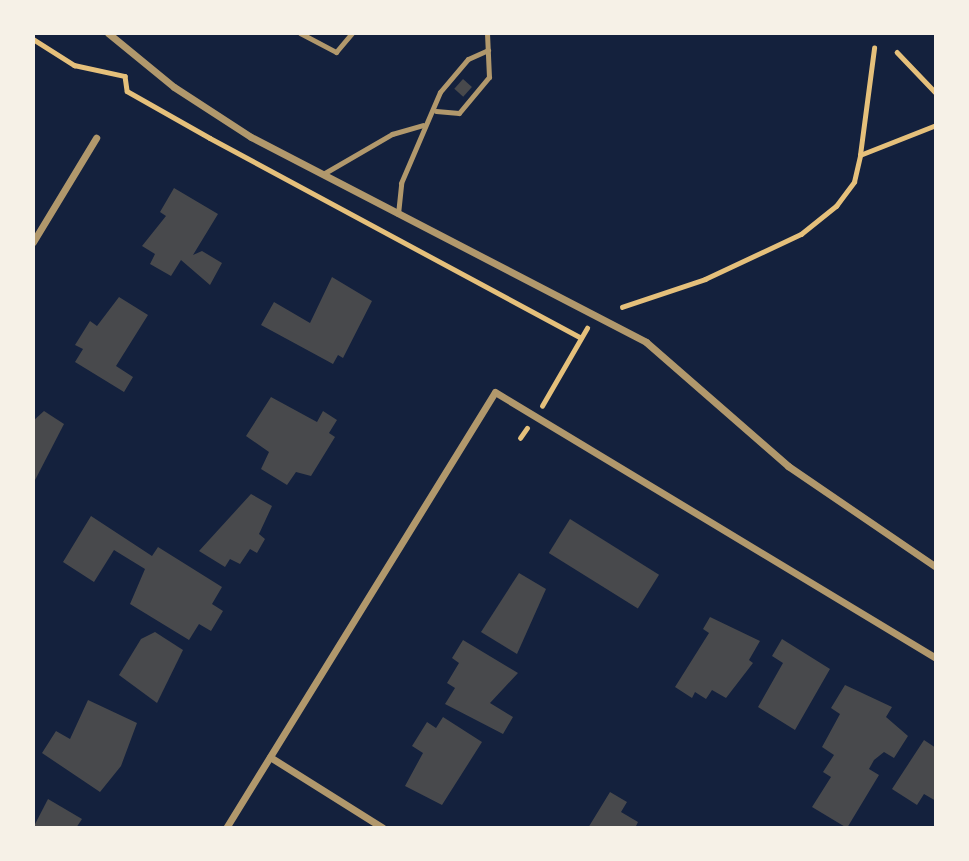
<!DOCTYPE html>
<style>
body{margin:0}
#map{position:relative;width:969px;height:861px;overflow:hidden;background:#14213d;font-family:Manrope,sans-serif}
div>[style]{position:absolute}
.building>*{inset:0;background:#48494c;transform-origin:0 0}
.path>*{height:4.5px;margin:-2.25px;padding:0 2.25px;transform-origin:2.25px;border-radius:2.25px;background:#e5c07b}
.service>*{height:5px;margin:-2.5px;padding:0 2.5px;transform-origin:2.5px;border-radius:2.5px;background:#b1986c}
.minor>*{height:7px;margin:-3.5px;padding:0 3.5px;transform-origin:3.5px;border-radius:3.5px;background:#b1986c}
span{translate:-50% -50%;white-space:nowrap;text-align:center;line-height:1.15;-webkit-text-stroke:7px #f6f1e7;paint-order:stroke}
.frame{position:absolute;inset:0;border:35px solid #f6f1e7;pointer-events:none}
</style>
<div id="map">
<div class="building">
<i style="left:463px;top:79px;width:12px;height:13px;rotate:42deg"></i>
<i style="clip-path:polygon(174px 188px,218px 214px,193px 255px,202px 251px,222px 263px,210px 285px,181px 260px,171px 276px,150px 264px,155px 254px,142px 246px,166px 216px,160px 212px)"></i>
<i style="clip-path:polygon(332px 277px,372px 301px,343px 358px,338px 355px,333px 364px,261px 325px,274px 302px,310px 323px)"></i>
<i style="clip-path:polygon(119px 297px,148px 315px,116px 366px,133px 377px,124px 392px,75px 362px,83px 349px,75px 345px,90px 321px,97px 326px)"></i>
<i style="clip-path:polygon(271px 397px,317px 422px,323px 411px,337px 420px,329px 433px,335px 437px,311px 476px,296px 472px,287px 485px,261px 469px,269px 452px,246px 436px)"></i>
<i style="clip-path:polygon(44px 411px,64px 424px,33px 484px,33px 421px)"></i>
<i style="clip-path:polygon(251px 494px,272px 506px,259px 534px,265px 539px,257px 553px,250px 549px,240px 564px,230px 559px,225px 567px,199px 551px)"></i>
<i style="clip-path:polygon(91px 516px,152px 556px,158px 547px,222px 587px,212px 604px,223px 611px,211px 631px,199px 624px,189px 640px,130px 604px,145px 569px,114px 550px,94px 582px,63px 562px)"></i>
<i style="left:570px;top:519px;width:105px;height:40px;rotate:32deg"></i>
<i style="clip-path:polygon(519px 573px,546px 589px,517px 654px,481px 632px)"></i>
<i style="clip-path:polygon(710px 617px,760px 641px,749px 660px,753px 663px,726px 698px,712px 690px,706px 699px,695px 692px,692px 698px,675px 687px,709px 633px,703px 629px)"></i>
<i style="clip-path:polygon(155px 632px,183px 650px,157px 703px,119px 675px,141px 639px)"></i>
<i style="clip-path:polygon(782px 639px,830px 669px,795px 730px,758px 707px,783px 663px,772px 656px)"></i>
<i style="clip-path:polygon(463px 640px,518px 673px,490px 703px,513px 717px,503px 734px,445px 704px,455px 688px,447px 683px,459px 663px,452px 658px)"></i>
<i style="clip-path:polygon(845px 685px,892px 707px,886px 717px,908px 736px,894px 758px,884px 752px,874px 760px,869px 769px,879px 775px,847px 828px,812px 807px,831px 777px,823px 772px,834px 755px,822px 747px,840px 714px,831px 708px)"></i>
<i style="clip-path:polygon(88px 700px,137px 723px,121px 766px,100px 792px,42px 753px,56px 731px,70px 739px)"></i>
<i style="clip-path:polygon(443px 717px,482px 742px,442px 805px,405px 786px,423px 753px,412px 746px,427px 722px,436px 728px)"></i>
<i style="clip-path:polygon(924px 740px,936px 748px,936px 801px,924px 794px,917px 805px,892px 789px)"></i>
<i style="clip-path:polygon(610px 792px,627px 802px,621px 812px,638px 822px,635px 828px,588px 828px)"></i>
<i style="clip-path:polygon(48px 799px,82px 819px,76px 828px,33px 828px)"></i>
</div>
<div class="path">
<i style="left:728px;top:33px;width:10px"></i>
<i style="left:33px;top:39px;width:49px;rotate:32.4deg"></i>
<i style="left:74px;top:65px;width:52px;rotate:12.2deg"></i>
<i style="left:125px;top:76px;width:15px;rotate:82deg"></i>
<i style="left:127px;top:91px;width:95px;rotate:29.5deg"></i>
<i style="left:210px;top:138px;width:421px;rotate:28.3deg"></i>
<i style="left:897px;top:52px;width:57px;rotate:46.4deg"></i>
<i style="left:860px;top:155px;width:108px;rotate:-82.5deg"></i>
<i style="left:622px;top:307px;width:88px;rotate:-18.6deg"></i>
<i style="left:705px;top:279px;width:106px;rotate:-25.1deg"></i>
<i style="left:801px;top:234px;width:45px;rotate:-38.7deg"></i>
<i style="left:836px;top:206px;width:30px;rotate:-53deg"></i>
<i style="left:854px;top:182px;width:28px;rotate:-77deg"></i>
<i style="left:860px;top:155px;width:82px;rotate:-21.5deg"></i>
<i style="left:542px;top:406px;width:90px;rotate:-60deg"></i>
<i style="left:520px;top:438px;width:12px;rotate:-55deg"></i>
</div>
<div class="service">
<i style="left:300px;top:33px;width:41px;rotate:27.8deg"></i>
<i style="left:336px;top:52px;width:25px;rotate:-50deg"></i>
<i style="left:436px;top:111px;width:23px;rotate:5deg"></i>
<i style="left:459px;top:113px;width:47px;rotate:-50.2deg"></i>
<i style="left:489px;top:77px;width:44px;rotate:-92.6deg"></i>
<i style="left:323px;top:174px;width:80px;rotate:-30.1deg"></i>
<i style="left:392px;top:134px;width:32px;rotate:-16deg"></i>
<i style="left:398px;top:214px;width:31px;rotate:-84deg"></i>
<i style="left:401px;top:183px;width:99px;rotate:-66.8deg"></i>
<i style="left:440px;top:92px;width:43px;rotate:-49.7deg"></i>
<i style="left:468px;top:59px;width:22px;rotate:-24deg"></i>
</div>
<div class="minor">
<i style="left:108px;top:33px;width:85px;rotate:39.3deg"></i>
<i style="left:174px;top:87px;width:92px;rotate:33deg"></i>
<i style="left:251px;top:137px;width:445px;rotate:27.4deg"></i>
<i style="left:646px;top:342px;width:189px;rotate:41.1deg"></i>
<i style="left:788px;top:466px;width:179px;rotate:34.3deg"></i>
<i style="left:33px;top:242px;width:122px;rotate:-58.8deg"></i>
<i style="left:270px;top:757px;width:133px;rotate:32.1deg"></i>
<i style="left:226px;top:828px;width:512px;rotate:-58.33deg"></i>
<i style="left:495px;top:392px;width:515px;rotate:31.1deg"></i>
</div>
<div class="frame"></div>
</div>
